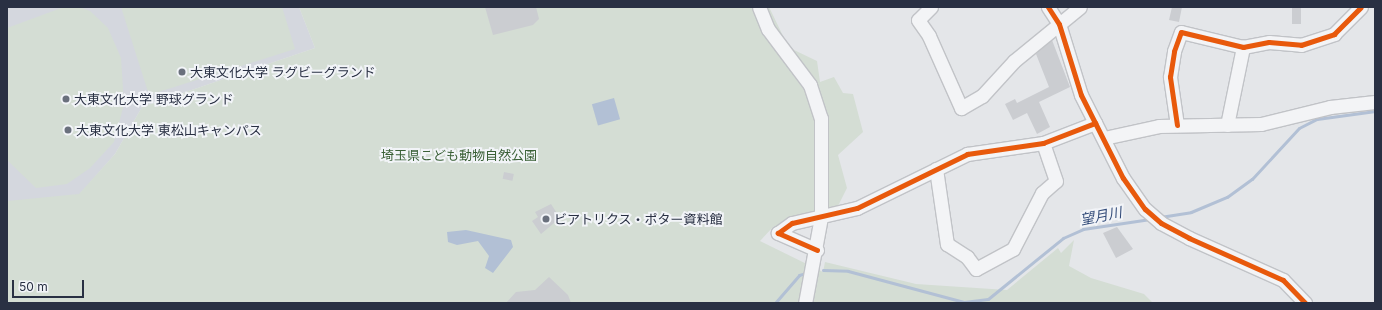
<!DOCTYPE html>
<meta charset="utf-8">
<style>
body{margin:0}
#map{position:relative;width:1382px;height:310px;overflow:hidden;background:#e4e6e9;font-family:Inter,"Noto Sans JP",sans-serif}
div>[style]{position:absolute}
.built>*{inset:0;background:#d4d7de}
.green>*{inset:0;background:#d4ddd4}
.water>*{inset:0;background:#b2c0d5;transform-origin:0 0}
.stream>*{height:3px;margin:-1.5px;padding:0 1.5px;transform-origin:1.5px;border-radius:1.5px;background:#b2c0d5}
.building>*{inset:0;background:#cbcdd1;transform-origin:0 0}
.roads{filter:drop-shadow(1px 0 #c1c3c7) drop-shadow(-1px 0 #c1c3c7) drop-shadow(0 1px #c1c3c7) drop-shadow(0 -1px #c1c3c7)}
.minor>*{height:13px;margin:-6.5px;padding:0 6.5px;transform-origin:6.5px;border-radius:6.5px;background:#f3f4f6}
.cycleway>*{height:5px;margin:-2.5px;padding:0 2.5px;transform-origin:2.5px;border-radius:2.5px;background:#e8590c}
.dots>*{width:11px;height:11px;translate:-50% -50%;box-sizing:border-box;border:2px solid #f2f4f8;border-radius:50%}
span{translate:-50% -50%;white-space:nowrap;text-align:center;line-height:1.15;-webkit-text-stroke:4px #f2f4f8;paint-order:stroke}
.poi-label{font-size:13px;color:#293043}
.left{translate:0 -50%;text-align:left}
.park-label{font-size:13px;color:#3a6036}
.water-label{font-size:14px;color:#324b79;font-style:italic}
.frame{position:absolute;inset:0;border:8px solid #293043;pointer-events:none}
.scale{position:absolute;left:12px;top:280px;width:72px;height:18px;box-sizing:border-box;border:2px solid #293043;border-top:0;padding-left:5px;font-size:12px;line-height:14px;white-space:nowrap;color:#293043;-webkit-text-stroke:3px #f2f4f8;paint-order:stroke}
</style>
<div id="map">
<div class="built">
<i style="clip-path:polygon(7px 7px,299px 7px,315px 48px,142px 107px,115px 154px,78px 196px,7px 213px)"></i>
</div>
<div class="green">
<i style="clip-path:polygon(64px 7px,80px 7px,90px 11px,108px 28px,121px 58px,124px 104px,114px 142px,90px 168px,67px 184px,36px 188px,7px 160px,7px 28px)"></i>
<i style="clip-path:polygon(121px 7px,282px 7px,295px 49px,149px 95px)"></i>
<i style="clip-path:polygon(299px 7px,769px 7px,785px 40px,794px 50px,817px 61px,820px 82px,834px 77px,843px 93px,853px 94px,863px 132px,838px 155px,847px 188px,837px 208px,773px 227px,760px 241px,823px 272px,825px 262px,916px 284px,1007px 290px,1058px 248px,1061px 253px,1074px 240px,1069px 266px,1091px 278px,1144px 294px,1153px 303px,7px 303px,7px 201px,79px 194px,115px 154px,142px 107px,315px 48px)"></i>
</div>
<div class="water">
<i style="left:614px;top:98px;width:22px;height:23px;rotate:74deg"></i>
<i style="clip-path:polygon(466px 230px,511px 240px,513px 247px,493px 273px,485px 268px,489px 256px,478px 241px,457px 245px,448px 242px,447px 232px)"></i>
</div>
<div class="stream">
<i style="left:1160px;top:217px;width:31px;rotate:-9deg"></i>
<i style="left:1191px;top:212px;width:39px;rotate:-23deg"></i>
<i style="left:1227px;top:197px;width:31px;rotate:-36deg"></i>
<i style="left:1252px;top:179px;width:69px;rotate:-47.3deg"></i>
<i style="left:1299px;top:128px;width:20px;rotate:-27deg"></i>
<i style="left:1317px;top:119px;width:59px;rotate:-7.9deg"></i>
<i style="left:823px;top:270px;width:25px;rotate:2deg"></i>
<i style="left:848px;top:271px;width:120px;rotate:15deg"></i>
<i style="left:964px;top:302px;width:24px;rotate:-7deg"></i>
<i style="left:988px;top:299px;width:97px;rotate:-39.1deg"></i>
<i style="left:1063px;top:238px;width:22px;rotate:-24deg"></i>
<i style="left:1083px;top:229px;width:68px;rotate:-8.5deg"></i>
<i style="left:775px;top:303px;width:37px;rotate:-49deg"></i>
<i style="left:799px;top:275px;width:7px;rotate:-16deg"></i>
</div>
<div class="building">
<i style="clip-path:polygon(485px 7px,536px 7px,539px 19px,533px 25px,493px 35px)"></i>
<i style="clip-path:polygon(1172px 7px,1182px 7px,1179px 22px,1169px 20px)"></i>
<i style="left:1292px;top:7px;width:9px;height:17px"></i>
<i style="clip-path:polygon(1052px 40px,1070px 87px,1039px 102px,1050px 127px,1037px 134px,1027px 113px,1013px 120px,1005px 104px,1015px 99px,1017px 103px,1049px 87px,1036px 54px)"></i>
<i style="left:504px;top:172px;width:10px;height:7px;rotate:11deg"></i>
<i style="clip-path:polygon(551px 204px,560px 218px,541px 234px,532px 221px,538px 217px,535px 212px)"></i>
<i style="clip-path:polygon(1117px 227px,1133px 249px,1116px 258px,1103px 233px)"></i>
<i style="clip-path:polygon(549px 277px,568px 295px,571px 303px,506px 303px,516px 292px,535px 290px)"></i>
</div>
<div class="roads">
<div class="minor">
<i style="left:759px;top:7px;width:24px;rotate:68deg"></i>
<i style="left:768px;top:29px;width:70px;rotate:53.1deg"></i>
<i style="left:810px;top:85px;width:35px;rotate:72deg"></i>
<i style="left:821px;top:118px;width:99px;rotate:90deg"></i>
<i style="left:821px;top:217px;width:87px;rotate:100.5deg"></i>
<i style="left:931px;top:7px;width:18px;rotate:135deg"></i>
<i style="left:918px;top:20px;width:19px;rotate:55deg"></i>
<i style="left:929px;top:36px;width:79px;rotate:66deg"></i>
<i style="left:961px;top:108px;width:24px;rotate:-30deg"></i>
<i style="left:982px;top:96px;width:47px;rotate:-47.6deg"></i>
<i style="left:1014px;top:61px;width:85px;rotate:-39.3deg"></i>
<i style="left:1048px;top:7px;width:20px;rotate:57deg"></i>
<i style="left:1059px;top:24px;width:74px;rotate:72.8deg"></i>
<i style="left:1081px;top:95px;width:93px;rotate:63.2deg"></i>
<i style="left:1123px;top:178px;width:38px;rotate:55deg"></i>
<i style="left:1145px;top:209px;width:21px;rotate:41deg"></i>
<i style="left:1161px;top:223px;width:32px;rotate:28deg"></i>
<i style="left:1189px;top:238px;width:103px;rotate:24.1deg"></i>
<i style="left:1283px;top:280px;width:32px;rotate:46deg"></i>
<i style="left:1177px;top:125px;width:49px;rotate:-98.3deg"></i>
<i style="left:1170px;top:77px;width:26px;rotate:-81deg"></i>
<i style="left:1174px;top:51px;width:20px;rotate:-70deg"></i>
<i style="left:1181px;top:32px;width:64px;rotate:13.6deg"></i>
<i style="left:1243px;top:47px;width:26px;rotate:-11deg"></i>
<i style="left:1269px;top:42px;width:32px;rotate:5deg"></i>
<i style="left:1301px;top:45px;width:35px;rotate:-18deg"></i>
<i style="left:1334px;top:34px;width:38px;rotate:-45deg"></i>
<i style="left:1227px;top:125px;width:80px;rotate:-78.4deg"></i>
<i style="left:1104px;top:138px;width:56px;rotate:-12.3deg"></i>
<i style="left:1159px;top:126px;width:102px;rotate:-1.1deg"></i>
<i style="left:1261px;top:124px;width:71px;rotate:-13.8deg"></i>
<i style="left:1330px;top:107px;width:45px;rotate:-6.3deg"></i>
<i style="left:936px;top:169px;width:76px;rotate:81.7deg"></i>
<i style="left:947px;top:244px;width:24px;rotate:33deg"></i>
<i style="left:967px;top:257px;width:15px;rotate:53deg"></i>
<i style="left:976px;top:269px;width:42px;rotate:-28.4deg"></i>
<i style="left:1013px;top:249px;width:63px;rotate:-62.6deg"></i>
<i style="left:1042px;top:193px;width:18px;rotate:-41deg"></i>
<i style="left:1056px;top:181px;width:40px;rotate:-108.9deg"></i>
<i style="left:817px;top:250px;width:43px;rotate:-156.4deg"></i>
<i style="left:778px;top:233px;width:17px;rotate:-36deg"></i>
<i style="left:792px;top:223px;width:67px;rotate:-13deg"></i>
<i style="left:857px;top:208px;width:123px;rotate:-26.1deg"></i>
<i style="left:967px;top:154px;width:77px;rotate:-8.2deg"></i>
<i style="left:1043px;top:143px;width:56px;rotate:-21deg"></i>
</div>
</div>
<div class="cycleway">
<i style="left:1048px;top:7px;width:20px;rotate:57deg"></i>
<i style="left:1059px;top:24px;width:74px;rotate:72.8deg"></i>
<i style="left:1081px;top:95px;width:93px;rotate:63.2deg"></i>
<i style="left:1123px;top:178px;width:38px;rotate:55deg"></i>
<i style="left:1145px;top:209px;width:21px;rotate:41deg"></i>
<i style="left:1161px;top:223px;width:32px;rotate:28deg"></i>
<i style="left:1189px;top:238px;width:103px;rotate:24.1deg"></i>
<i style="left:1283px;top:280px;width:32px;rotate:46deg"></i>
<i style="left:1177px;top:125px;width:49px;rotate:-98.3deg"></i>
<i style="left:1170px;top:77px;width:26px;rotate:-81deg"></i>
<i style="left:1174px;top:51px;width:20px;rotate:-70deg"></i>
<i style="left:1181px;top:32px;width:64px;rotate:13.6deg"></i>
<i style="left:1243px;top:47px;width:26px;rotate:-11deg"></i>
<i style="left:1269px;top:42px;width:32px;rotate:5deg"></i>
<i style="left:1301px;top:45px;width:35px;rotate:-18deg"></i>
<i style="left:1334px;top:34px;width:38px;rotate:-45deg"></i>
<i style="left:817px;top:250px;width:43px;rotate:-156.4deg"></i>
<i style="left:778px;top:233px;width:17px;rotate:-36deg"></i>
<i style="left:792px;top:223px;width:67px;rotate:-13deg"></i>
<i style="left:857px;top:208px;width:123px;rotate:-26.1deg"></i>
<i style="left:967px;top:154px;width:77px;rotate:-8.2deg"></i>
<i style="left:1043px;top:143px;width:56px;rotate:-21deg"></i>
</div>
<div class="dots">
<i style="left:182px;top:72px;background:#6a707d"></i>
<i style="left:66px;top:99px;background:#6a707d"></i>
<i style="left:68px;top:130px;background:#6a707d"></i>
<i style="left:546px;top:219px;background:#6a707d"></i>
</div>
<div class="poi-label">
<span class="left" style="left:190px;top:72px">大東文化大学 ラグビーグランド</span>
<span class="left" style="left:74px;top:99px">大東文化大学 野球グランド</span>
<span class="left" style="left:76px;top:130px">大東文化大学 東松山キャンパス</span>
<span class="left" style="left:554px;top:219px">ビアトリクス・ポター資料館</span>
</div>
<div class="park-label">
<span style="left:459px;top:155px">埼玉県こども動物自然公園</span>
</div>
<div class="water-label">
<span style="left:1101px;top:216px;rotate:-11deg">望月川</span>
</div>
<div class="frame"></div>
<div class="scale">50 m</div>
</div>
